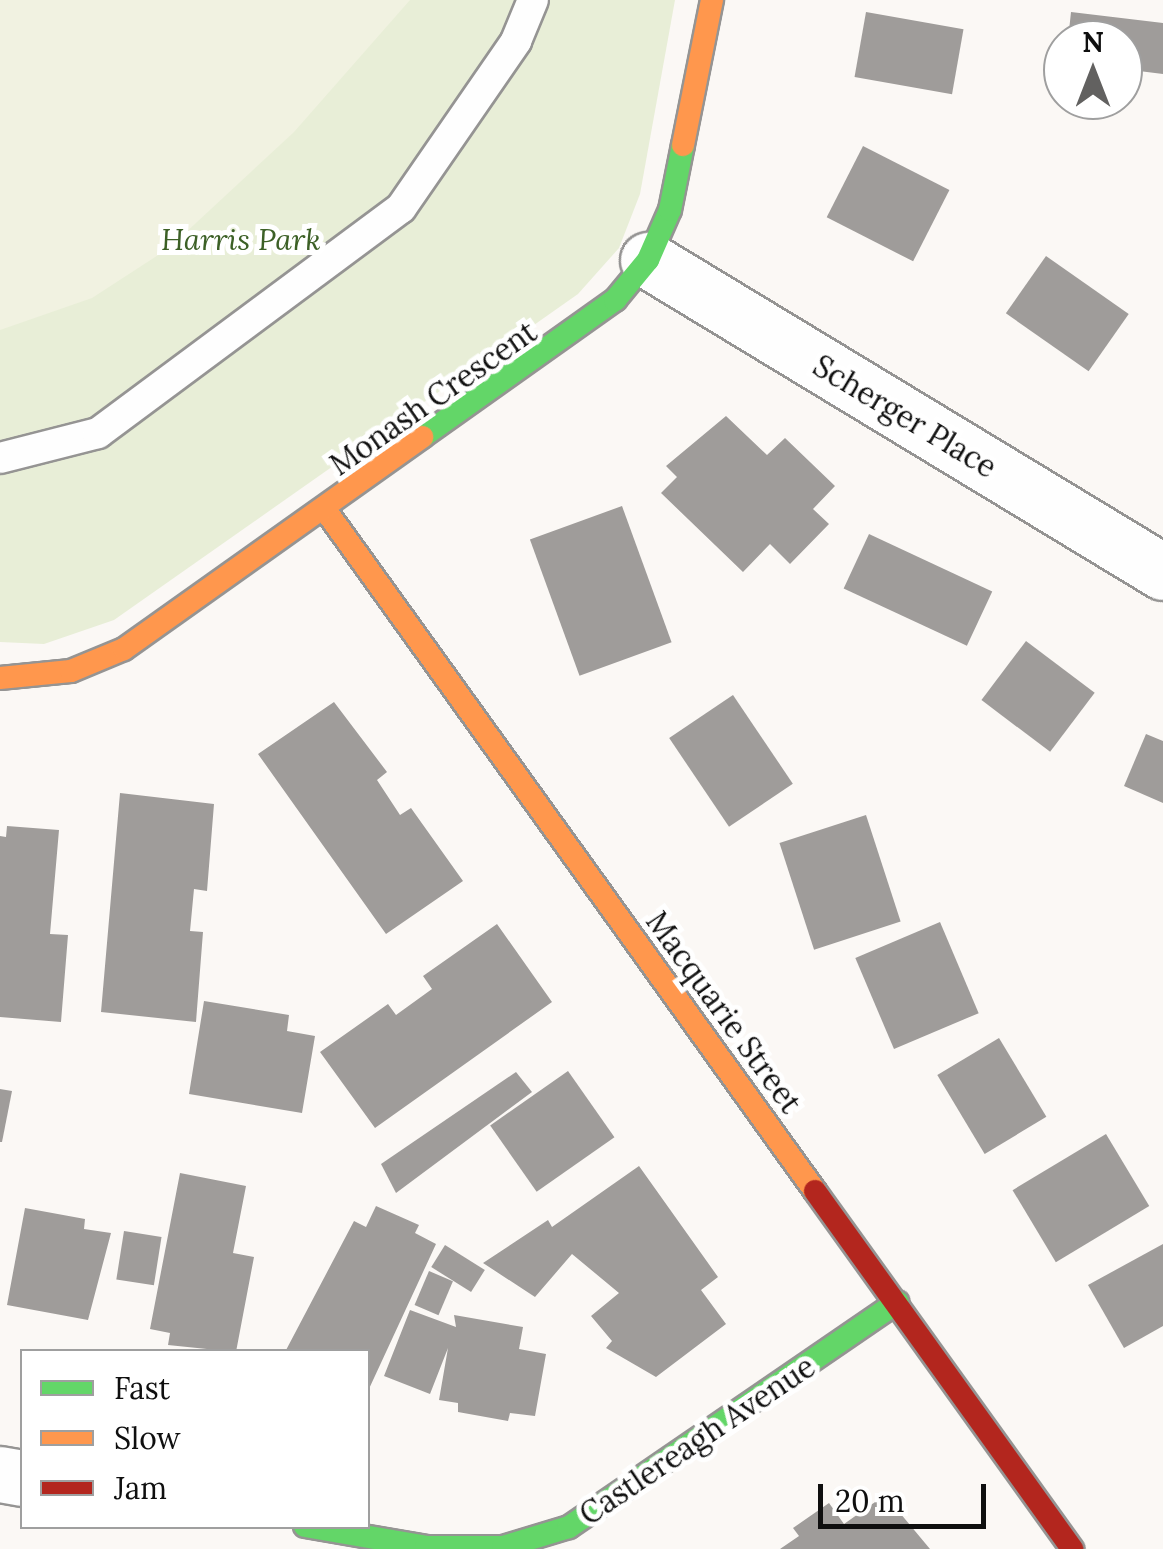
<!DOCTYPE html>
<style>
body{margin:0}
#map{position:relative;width:1163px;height:1549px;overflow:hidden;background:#fbf8f5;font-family:Lora,serif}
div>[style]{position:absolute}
.green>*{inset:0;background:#e8eed7}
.pitch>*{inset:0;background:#f1f2e1}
.building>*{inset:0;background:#9f9c9a;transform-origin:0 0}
.roads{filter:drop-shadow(2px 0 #959493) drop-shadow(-2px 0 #959493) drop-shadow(0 2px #959493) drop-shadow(0 -2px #959493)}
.lane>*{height:30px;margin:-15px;padding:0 15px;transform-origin:15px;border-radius:15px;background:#fefefe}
.street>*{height:55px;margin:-27.5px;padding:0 27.5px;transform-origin:27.5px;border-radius:27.5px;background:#fefefe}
.fast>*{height:22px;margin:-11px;padding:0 11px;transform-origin:11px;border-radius:11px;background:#63d668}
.slow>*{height:22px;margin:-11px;padding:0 11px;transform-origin:11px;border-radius:11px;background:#ff974d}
.jam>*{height:22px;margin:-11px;padding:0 11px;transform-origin:11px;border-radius:11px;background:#b3261e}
span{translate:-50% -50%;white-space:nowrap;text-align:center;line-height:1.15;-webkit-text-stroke:10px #fff;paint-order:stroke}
.park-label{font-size:30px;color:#3c6026;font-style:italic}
.street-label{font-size:30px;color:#0f0f0f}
.legend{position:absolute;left:20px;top:1349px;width:350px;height:180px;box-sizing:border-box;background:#fff;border:2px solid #9f9f9f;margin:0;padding:12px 18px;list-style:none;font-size:30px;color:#0f0f0f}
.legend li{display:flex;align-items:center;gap:20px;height:50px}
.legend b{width:50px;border:2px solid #9f9f9f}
.north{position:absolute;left:1043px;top:20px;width:100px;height:100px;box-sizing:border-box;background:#fff;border:2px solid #9f9f9f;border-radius:50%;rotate:0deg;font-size:28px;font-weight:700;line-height:40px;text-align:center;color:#0f0f0f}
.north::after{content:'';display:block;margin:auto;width:35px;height:45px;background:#626160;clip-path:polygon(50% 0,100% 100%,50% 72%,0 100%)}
.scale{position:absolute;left:818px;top:1484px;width:168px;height:45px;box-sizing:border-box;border:5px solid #0f0f0f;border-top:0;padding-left:12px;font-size:30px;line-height:35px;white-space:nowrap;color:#0f0f0f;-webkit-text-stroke:8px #fff;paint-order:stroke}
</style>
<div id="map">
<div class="green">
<i style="clip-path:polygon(0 0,675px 0,640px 194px,619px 248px,578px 294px,114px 620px,44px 644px,0 642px)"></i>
</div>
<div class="pitch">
<i style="clip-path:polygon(0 0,410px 0,294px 132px,169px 248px,92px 298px,0 330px)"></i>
</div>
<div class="building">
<i style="left:866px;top:12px;width:99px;height:66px;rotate:10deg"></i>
<i style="clip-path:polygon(1071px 12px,1163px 23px,1163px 74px,1123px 69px,1123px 40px,1068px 40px)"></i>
<i style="left:863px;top:146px;width:97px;height:80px;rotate:27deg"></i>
<i style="left:1046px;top:256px;width:101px;height:70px;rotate:35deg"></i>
<i style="clip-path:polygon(726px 416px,767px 455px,785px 438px,835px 486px,813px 509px,829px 524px,790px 564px,770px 544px,743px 572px,661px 493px,677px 477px,666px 466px)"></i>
<i style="left:622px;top:506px;width:145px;height:98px;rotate:70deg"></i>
<i style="left:869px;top:534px;width:136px;height:60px;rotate:25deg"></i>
<i style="left:1026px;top:641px;width:86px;height:74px;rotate:37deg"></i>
<i style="left:733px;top:695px;width:107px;height:77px;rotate:56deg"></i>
<i style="clip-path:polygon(334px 702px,387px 772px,377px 780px,400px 815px,411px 808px,463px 881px,386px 934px,258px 754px)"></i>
<i style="clip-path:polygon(1146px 734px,1163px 741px,1163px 803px,1124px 786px)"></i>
<i style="clip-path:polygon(120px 793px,214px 804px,207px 891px,194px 889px,190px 931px,203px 932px,196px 1022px,101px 1012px)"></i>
<i style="left:866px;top:815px;width:112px;height:91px;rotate:72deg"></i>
<i style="clip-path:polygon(7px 826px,59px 830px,50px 934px,68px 935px,61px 1022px,0 1017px,0 836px,6px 837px)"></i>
<i style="left:940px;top:922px;width:99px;height:92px;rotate:67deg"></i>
<i style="clip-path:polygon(497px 924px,552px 1002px,375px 1128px,320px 1052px,388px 1004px,396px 1015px,432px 989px,423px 976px)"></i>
<i style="clip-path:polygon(204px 1001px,289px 1015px,287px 1031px,315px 1036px,302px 1113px,189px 1094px)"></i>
<i style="left:999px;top:1038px;width:92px;height:72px;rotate:59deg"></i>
<i style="left:568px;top:1071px;width:81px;height:95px;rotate:55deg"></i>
<i style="clip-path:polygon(516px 1072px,532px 1092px,396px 1193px,381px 1164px)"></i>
<i style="clip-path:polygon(0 1089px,12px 1091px,2px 1142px,0 1142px)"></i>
<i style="left:1106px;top:1134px;width:84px;height:109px;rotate:59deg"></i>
<i style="clip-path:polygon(639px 1166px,718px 1277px,701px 1290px,726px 1324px,656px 1377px,606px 1348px,612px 1341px,591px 1316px,619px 1293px,572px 1254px,535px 1297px,483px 1263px,548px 1220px,552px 1227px)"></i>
<i style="clip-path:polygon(180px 1173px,246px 1186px,233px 1253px,254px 1257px,236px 1352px,168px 1345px,170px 1333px,150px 1329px)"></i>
<i style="clip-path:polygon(376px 1206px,419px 1225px,415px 1233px,436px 1244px,368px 1391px,368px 1352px,285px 1352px,354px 1221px,366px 1227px)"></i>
<i style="clip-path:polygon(25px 1208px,85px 1219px,84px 1229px,111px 1233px,88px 1320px,7px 1305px)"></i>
<i style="left:124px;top:1231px;width:38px;height:49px;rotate:9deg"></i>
<i style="clip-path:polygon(1163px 1244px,1163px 1326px,1124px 1348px,1088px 1285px)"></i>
<i style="left:445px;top:1245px;width:47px;height:26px;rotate:32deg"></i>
<i style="left:429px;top:1271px;width:26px;height:37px;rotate:23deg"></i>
<i style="clip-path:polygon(410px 1310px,456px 1327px,454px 1315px,523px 1327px,519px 1349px,546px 1354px,535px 1416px,510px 1413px,508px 1421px,458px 1412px,458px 1403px,439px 1400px,448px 1348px,430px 1394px,384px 1376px)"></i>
<i style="clip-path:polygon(885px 1495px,930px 1549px,780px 1549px,799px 1536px,793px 1528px,829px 1503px,844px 1524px)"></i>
</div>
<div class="roads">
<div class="lane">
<i style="left:0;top:458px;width:101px;rotate:-14.3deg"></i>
<i style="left:98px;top:433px;width:377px;rotate:-36.6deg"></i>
<i style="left:401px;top:208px;width:203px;rotate:-55.4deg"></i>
<i style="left:516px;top:41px;width:44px;rotate:-67.5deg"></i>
</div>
<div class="street">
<i style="left:648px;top:260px;width:602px;rotate:31.21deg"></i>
<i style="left:0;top:1474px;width:22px;rotate:10deg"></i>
</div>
<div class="fast">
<i style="left:422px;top:437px;width:237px;rotate:-35.4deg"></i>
<i style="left:615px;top:300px;width:52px;rotate:-50.5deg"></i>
<i style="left:648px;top:260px;width:55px;rotate:-66.3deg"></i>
<i style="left:670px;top:210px;width:66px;rotate:-78.7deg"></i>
<i style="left:305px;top:1526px;width:123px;rotate:9.8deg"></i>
<i style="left:426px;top:1547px;width:77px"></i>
<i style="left:503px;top:1547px;width:69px;rotate:-16.9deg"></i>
<i style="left:569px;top:1527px;width:398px;rotate:-34.4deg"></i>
</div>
<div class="slow">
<i style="left:683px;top:145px;width:148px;rotate:-78.7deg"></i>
<i style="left:326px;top:511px;width:838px;rotate:54.28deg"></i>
<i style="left:0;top:678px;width:71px;rotate:-5.6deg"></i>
<i style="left:71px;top:671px;width:57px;rotate:-22.5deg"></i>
<i style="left:124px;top:649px;width:366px;rotate:-35.4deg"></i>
</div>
<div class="jam">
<i style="left:815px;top:1191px;width:441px;rotate:54.3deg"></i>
</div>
</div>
<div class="park-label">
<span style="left:241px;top:239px">Harris Park</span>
</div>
<div class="street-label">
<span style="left:433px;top:398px;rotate:-35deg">Monash Crescent</span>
<span style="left:905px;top:416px;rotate:31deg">Scherger Place</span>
<span style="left:724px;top:1012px;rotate:54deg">Macquarie Street</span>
<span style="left:697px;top:1440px;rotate:-34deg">Castlereagh Avenue</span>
</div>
<ul class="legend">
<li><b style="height:12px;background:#63d668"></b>Fast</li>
<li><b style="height:12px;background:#ff974d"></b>Slow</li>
<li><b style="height:12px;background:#b3261e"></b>Jam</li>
</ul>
<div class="north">N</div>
<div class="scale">20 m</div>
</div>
